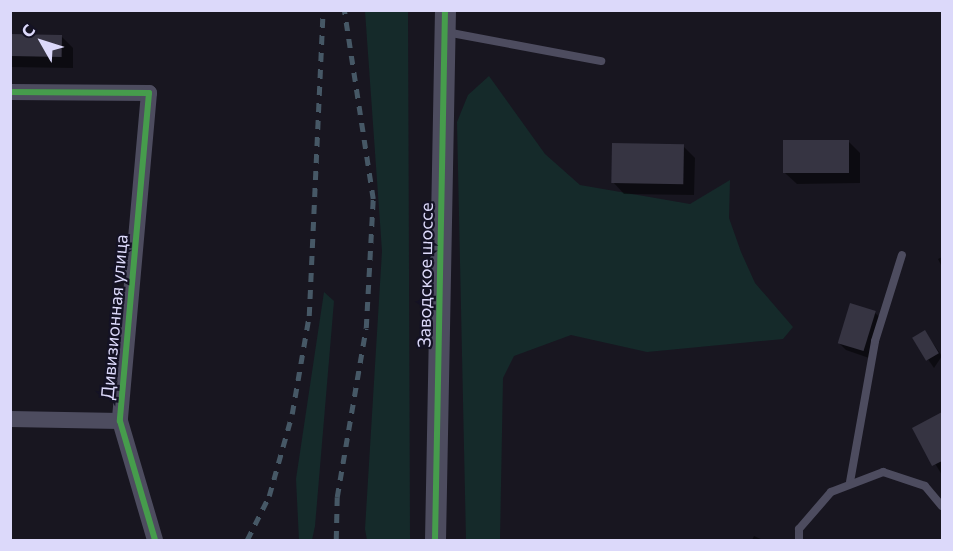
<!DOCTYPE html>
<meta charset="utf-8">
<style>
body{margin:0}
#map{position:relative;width:953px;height:551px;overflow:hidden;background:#181620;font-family:Commissioner,sans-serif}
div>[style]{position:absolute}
.green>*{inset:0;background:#152a2a}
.shadow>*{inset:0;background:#0007}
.building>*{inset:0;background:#363442;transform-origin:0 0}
.service>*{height:8px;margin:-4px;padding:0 4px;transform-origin:4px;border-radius:4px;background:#4d4c5f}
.minor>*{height:16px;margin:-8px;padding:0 8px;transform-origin:8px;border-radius:8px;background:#4d4c5f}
.tertiary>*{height:21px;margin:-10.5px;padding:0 10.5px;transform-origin:10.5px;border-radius:10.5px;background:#4d4c5f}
.rail>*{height:4.5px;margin-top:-2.25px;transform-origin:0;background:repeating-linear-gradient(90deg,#465866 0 9px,transparent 0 17px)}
.cycleway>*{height:6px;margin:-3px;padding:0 3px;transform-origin:3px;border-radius:3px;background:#469c4c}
span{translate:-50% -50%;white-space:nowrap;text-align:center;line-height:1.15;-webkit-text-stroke:4.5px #141224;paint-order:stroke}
.street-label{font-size:18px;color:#dcd9fa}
.frame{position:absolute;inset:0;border:12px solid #dcd9fa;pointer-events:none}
.north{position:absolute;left:12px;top:12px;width:60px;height:60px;-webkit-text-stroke:4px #141224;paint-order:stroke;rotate:309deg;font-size:16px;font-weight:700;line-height:24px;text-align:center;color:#dcd9fa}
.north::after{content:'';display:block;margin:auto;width:21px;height:27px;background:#dcd9fa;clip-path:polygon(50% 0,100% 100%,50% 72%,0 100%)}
</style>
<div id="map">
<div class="green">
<i style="clip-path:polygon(365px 11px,408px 11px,410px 540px,367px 540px,365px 529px,382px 251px)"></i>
<i style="clip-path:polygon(489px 76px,545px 154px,580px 185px,690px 204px,730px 180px,729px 218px,741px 252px,755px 283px,793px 327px,783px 339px,647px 352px,571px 335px,514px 356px,503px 378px,500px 540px,466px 540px,457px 122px,468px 95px)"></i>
<i style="clip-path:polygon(324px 292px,334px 301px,315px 526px,312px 540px,299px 540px,296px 479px)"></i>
</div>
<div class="shadow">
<i style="clip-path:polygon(10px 36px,61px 36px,73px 48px,73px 68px,10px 67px)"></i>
<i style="clip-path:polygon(848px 141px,860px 153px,860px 183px,797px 184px,785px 173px)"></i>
<i style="clip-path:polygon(683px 146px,695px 158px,694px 195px,624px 194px,613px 182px)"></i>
<i style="clip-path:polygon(942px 257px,942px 267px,938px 259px)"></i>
<i style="clip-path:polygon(875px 313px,883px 320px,869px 358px,846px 350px,838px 342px)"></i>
<i style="clip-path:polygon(925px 332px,942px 356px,934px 368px,914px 339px)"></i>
<i style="clip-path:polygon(942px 414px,942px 475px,914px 429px)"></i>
<i style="clip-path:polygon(754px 536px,763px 540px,752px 540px)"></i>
</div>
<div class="building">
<i style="left:10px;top:34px;width:52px;height:22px;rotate:1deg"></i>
<i style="left:849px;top:140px;width:33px;height:66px;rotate:90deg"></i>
<i style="left:612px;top:143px;width:72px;height:40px;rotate:1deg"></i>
<i style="left:850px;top:303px;width:27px;height:42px;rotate:17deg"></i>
<i style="left:925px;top:330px;width:27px;height:15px;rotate:59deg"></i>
<i style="clip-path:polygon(942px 412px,942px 461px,932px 466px,912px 428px)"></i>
</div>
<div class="service">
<i style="left:446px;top:32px;width:158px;rotate:10.6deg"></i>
<i style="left:850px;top:482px;width:143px;rotate:-79.9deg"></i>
<i style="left:875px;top:341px;width:90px;rotate:-72.6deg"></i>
<i style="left:799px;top:540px;width:11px;rotate:-90deg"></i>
<i style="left:799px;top:529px;width:49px;rotate:-49.1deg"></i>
<i style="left:831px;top:492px;width:56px;rotate:-21deg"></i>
<i style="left:883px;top:472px;width:44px;rotate:18.4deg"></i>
<i style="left:925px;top:486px;width:26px;rotate:50deg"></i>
</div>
<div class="minor">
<i style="left:10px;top:92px;width:139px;rotate:0.4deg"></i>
<i style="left:149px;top:93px;width:329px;rotate:95.1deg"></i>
<i style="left:120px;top:421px;width:124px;rotate:73.6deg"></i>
<i style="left:10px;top:419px;width:110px;rotate:1deg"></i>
</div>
<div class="tertiary">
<i style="left:435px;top:540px;width:530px;rotate:-88.92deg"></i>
</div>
<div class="rail">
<i style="left:247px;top:540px;width:49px;rotate:-63.4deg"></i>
<i style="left:269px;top:496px;width:85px;rotate:-74.3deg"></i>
<i style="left:292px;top:414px;width:99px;rotate:-80.2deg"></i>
<i style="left:309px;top:316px;width:306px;rotate:-87.4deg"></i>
<i style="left:336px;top:540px;width:43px;rotate:-88.7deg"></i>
<i style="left:337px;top:497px;width:171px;rotate:-80.3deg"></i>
<i style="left:366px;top:328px;width:129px;rotate:-86.9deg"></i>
<i style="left:373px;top:199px;width:191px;rotate:-98.7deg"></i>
</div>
<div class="cycleway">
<i style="left:10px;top:92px;width:139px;rotate:0.4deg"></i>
<i style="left:149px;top:93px;width:329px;rotate:95.1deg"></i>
<i style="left:120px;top:421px;width:124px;rotate:73.6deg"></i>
<i style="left:435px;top:540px;width:530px;rotate:-88.92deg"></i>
</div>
<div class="street-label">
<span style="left:425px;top:275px;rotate:-89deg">Заводское шоссе</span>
<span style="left:114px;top:317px;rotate:-85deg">Дивизионная улица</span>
</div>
<div class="frame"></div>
<div class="north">С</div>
</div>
